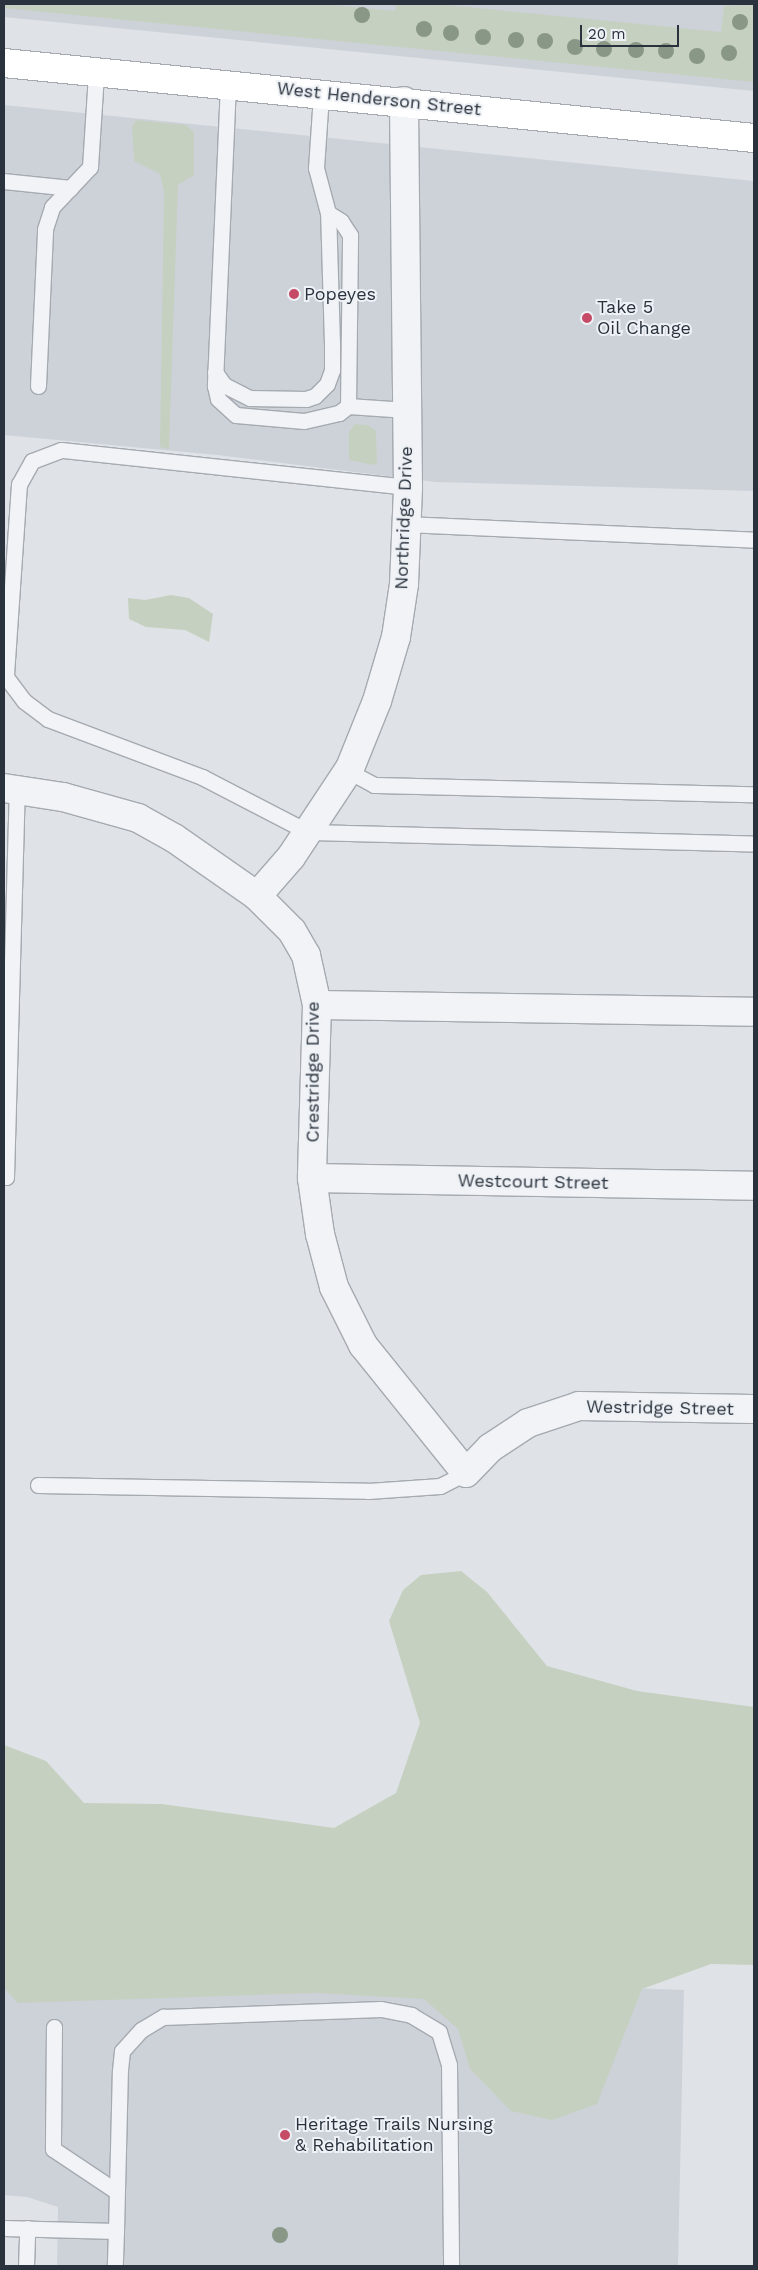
<!DOCTYPE html>
<style>
body{margin:0}
#map{position:relative;width:758px;height:2270px;overflow:hidden;background:#dfe3e7;font-family:"Work Sans",sans-serif}
div>[style]{position:absolute}
.built>*{inset:0;background:#cdd2d9}
.green>*{inset:0;background:#c6d0c0}
.roads{filter:drop-shadow(1px 0 #a5aab1) drop-shadow(-1px 0 #a5aab1) drop-shadow(0 1px #a5aab1) drop-shadow(0 -1px #a5aab1)}
.lane>*{height:15px;margin:-7.5px;padding:0 7.5px;transform-origin:7.5px;border-radius:7.5px;background:#f1f3f6}
.street>*{height:28px;margin:-14px;padding:0 14px;transform-origin:14px;border-radius:14px;background:#f1f3f6}
.primary>*{height:28px;margin:-14px;padding:0 14px;transform-origin:14px;border-radius:14px;background:#fff}
.trees>*{width:16px;height:16px;margin:-8px;border-radius:50%;background:#889786}
.dots>*{width:14px;height:14px;translate:-50% -50%;box-sizing:border-box;border:2px solid #eef1f5;border-radius:50%}
span{translate:-50% -50%;white-space:nowrap;text-align:center;line-height:1.15;-webkit-text-stroke:4px #eef1f5;paint-order:stroke}
.street-label{font-size:18px;color:#29323d}
.poi-label{font-size:18px;color:#29323d}
.left{translate:0 -50%;text-align:left}
.frame{position:absolute;inset:0;border:5px solid #29323d;pointer-events:none}
.scale{position:absolute;left:580px;top:25px;width:99px;height:22px;box-sizing:border-box;border:2px solid #29323d;border-top:0;padding-left:6px;font-size:15px;line-height:18px;white-space:nowrap;color:#29323d;-webkit-text-stroke:4px #eef1f5;paint-order:stroke}
</style>
<div id="map">
<div class="built">
<i style="clip-path:polygon(4px 4px,754px 4px,754px 91px,4px 17px)"></i>
<i style="clip-path:polygon(4px 105px,754px 181px,754px 491px,435px 482px,217px 455px,4px 435px)"></i>
<i style="clip-path:polygon(4px 1965px,684px 1990px,678px 2266px,57px 2266px,58px 2207px,27px 2197px,4px 2195px)"></i>
</div>
<div class="green">
<i style="clip-path:polygon(4px 4px,322px 4px,395px 11px,396px 4px,437px 4px,721px 32px,724px 6px,754px 4px,754px 82px,4px 8px)"></i>
<i style="clip-path:polygon(136px 120px,186px 125px,194px 132px,194px 175px,178px 185px,169px 449px,160px 447px,164px 192px,160px 174px,134px 161px,132px 126px)"></i>
<i style="clip-path:polygon(355px 424px,367px 425px,376px 431px,377px 462px,374px 465px,349px 460px,349px 432px)"></i>
<i style="clip-path:polygon(171px 595px,189px 598px,213px 614px,209px 642px,185px 630px,146px 627px,129px 619px,128px 598px,145px 600px)"></i>
<i style="clip-path:polygon(461px 1571px,487px 1592px,547px 1666px,637px 1691px,754px 1707px,754px 1965px,711px 1964px,642px 1989px,597px 2104px,552px 2120px,511px 2111px,470px 2069px,458px 2029px,424px 1999px,316px 1993px,18px 2003px,4px 1988px,4px 1745px,46px 1761px,84px 1803px,162px 1804px,334px 1828px,396px 1793px,420px 1723px,389px 1621px,403px 1590px,421px 1575px)"></i>
</div>
<div class="roads">
<div class="lane">
<i style="left:228px;top:84px;width:302px;rotate:92.5deg"></i>
<i style="left:215px;top:386px;width:13px;rotate:77deg"></i>
<i style="left:218px;top:399px;width:24px;rotate:42deg"></i>
<i style="left:236px;top:415px;width:68px;rotate:5deg"></i>
<i style="left:304px;top:421px;width:36px;rotate:-13deg"></i>
<i style="left:339px;top:413px;width:11px;rotate:-38deg"></i>
<i style="left:348px;top:406px;width:171px;rotate:-89.3deg"></i>
<i style="left:350px;top:235px;width:17px;rotate:-123deg"></i>
<i style="left:341px;top:221px;width:15px;rotate:-148deg"></i>
<i style="left:328px;top:213px;width:47px;rotate:-104.9deg"></i>
<i style="left:316px;top:168px;width:74px;rotate:-86.1deg"></i>
<i style="left:4px;top:181px;width:67px;rotate:6deg"></i>
<i style="left:215px;top:372px;width:16px;rotate:55deg"></i>
<i style="left:224px;top:385px;width:29px;rotate:27deg"></i>
<i style="left:250px;top:398px;width:56px;rotate:1deg"></i>
<i style="left:306px;top:399px;width:9px;rotate:-18deg"></i>
<i style="left:315px;top:396px;width:17px;rotate:-45deg"></i>
<i style="left:327px;top:384px;width:15px;rotate:-70deg"></i>
<i style="left:332px;top:370px;width:26px;rotate:-90deg"></i>
<i style="left:332px;top:344px;width:131px;rotate:-91.7deg"></i>
<i style="left:38px;top:386px;width:157px;rotate:-87.4deg"></i>
<i style="left:45px;top:229px;width:23px;rotate:-72deg"></i>
<i style="left:52px;top:207px;width:55px;rotate:-46.5deg"></i>
<i style="left:90px;top:167px;width:94px;rotate:-86.3deg"></i>
<i style="left:348px;top:406px;width:59px;rotate:3.9deg"></i>
<i style="left:408px;top:487px;width:349px;rotate:-173.9deg"></i>
<i style="left:61px;top:450px;width:31px;rotate:159deg"></i>
<i style="left:32px;top:461px;width:26px;rotate:119deg"></i>
<i style="left:19px;top:484px;width:193px;rotate:93.9deg"></i>
<i style="left:6px;top:677px;width:30px;rotate:53deg"></i>
<i style="left:24px;top:701px;width:30px;rotate:37deg"></i>
<i style="left:48px;top:719px;width:165px;rotate:20.6deg"></i>
<i style="left:202px;top:777px;width:119px;rotate:27.4deg"></i>
<i style="left:308px;top:832px;width:446px;rotate:1.5deg"></i>
<i style="left:407px;top:524px;width:347px;rotate:2.6deg"></i>
<i style="left:348px;top:771px;width:30px;rotate:28deg"></i>
<i style="left:374px;top:785px;width:380px;rotate:1.4deg"></i>
<i style="left:4px;top:1177px;width:2px"></i>
<i style="left:6px;top:1177px;width:388px;rotate:-88.4deg"></i>
<i style="left:38px;top:1485px;width:330px;rotate:1deg"></i>
<i style="left:368px;top:1491px;width:72px;rotate:-4deg"></i>
<i style="left:440px;top:1486px;width:29px;rotate:-27deg"></i>
<i style="left:54px;top:2027px;width:122px;rotate:90.5deg"></i>
<i style="left:53px;top:2149px;width:76px;rotate:33.7deg"></i>
<i style="left:4px;top:2228px;width:112px;rotate:1.5deg"></i>
<i style="left:116px;top:2231px;width:35px;rotate:92deg"></i>
<i style="left:116px;top:2231px;width:161px;rotate:-88.6deg"></i>
<i style="left:120px;top:2070px;width:19px;rotate:-84deg"></i>
<i style="left:122px;top:2051px;width:28px;rotate:-48deg"></i>
<i style="left:141px;top:2030px;width:26px;rotate:-31deg"></i>
<i style="left:163px;top:2017px;width:218px;rotate:-2.1deg"></i>
<i style="left:381px;top:2009px;width:31px;rotate:11deg"></i>
<i style="left:411px;top:2015px;width:33px;rotate:31deg"></i>
<i style="left:439px;top:2032px;width:34px;rotate:73deg"></i>
<i style="left:449px;top:2065px;width:201px;rotate:89.4deg"></i>
<i style="left:26px;top:2266px;width:38px;rotate:-88deg"></i>
</div>
<div class="street">
<i style="left:4px;top:788px;width:60px;rotate:8.7deg"></i>
<i style="left:63px;top:797px;width:78px;rotate:15.6deg"></i>
<i style="left:138px;top:818px;width:41px;rotate:29.1deg"></i>
<i style="left:174px;top:838px;width:101px;rotate:34.9deg"></i>
<i style="left:257px;top:896px;width:49px;rotate:45deg"></i>
<i style="left:292px;top:931px;width:28px;rotate:60deg"></i>
<i style="left:306px;top:955px;width:51px;rotate:77.6deg"></i>
<i style="left:317px;top:1005px;width:173px;rotate:91.7deg"></i>
<i style="left:312px;top:1178px;width:57px;rotate:81.9deg"></i>
<i style="left:320px;top:1234px;width:55px;rotate:75.2deg"></i>
<i style="left:334px;top:1287px;width:65px;rotate:63.4deg"></i>
<i style="left:363px;top:1345px;width:164px;rotate:51.2deg"></i>
<i style="left:466px;top:1473px;width:35px;rotate:-46deg"></i>
<i style="left:490px;top:1448px;width:45px;rotate:-33.3deg"></i>
<i style="left:528px;top:1423px;width:54px;rotate:-18.4deg"></i>
<i style="left:579px;top:1406px;width:175px;rotate:1deg"></i>
<i style="left:257px;top:896px;width:52px;rotate:-48.9deg"></i>
<i style="left:291px;top:857px;width:107px;rotate:-56.5deg"></i>
<i style="left:350px;top:768px;width:72px;rotate:-68.1deg"></i>
<i style="left:377px;top:701px;width:67px;rotate:-73.5deg"></i>
<i style="left:396px;top:637px;width:54px;rotate:-81.4deg"></i>
<i style="left:404px;top:584px;width:97px;rotate:-87.6deg"></i>
<i style="left:408px;top:487px;width:386px;rotate:-90.6deg"></i>
<i style="left:317px;top:1005px;width:437px;rotate:0.9deg"></i>
<i style="left:312px;top:1178px;width:442px;rotate:1deg"></i>
</div>
<div class="primary">
<i style="left:4px;top:63px;width:754px;rotate:5.71deg"></i>
</div>
</div>
<div class="trees">
<i style="left:362px;top:15px"></i>
<i style="left:740px;top:22px"></i>
<i style="left:424px;top:29px"></i>
<i style="left:451px;top:33px"></i>
<i style="left:483px;top:37px"></i>
<i style="left:516px;top:40px"></i>
<i style="left:545px;top:41px"></i>
<i style="left:575px;top:47px"></i>
<i style="left:604px;top:49px"></i>
<i style="left:636px;top:50px"></i>
<i style="left:666px;top:51px"></i>
<i style="left:729px;top:53px"></i>
<i style="left:697px;top:56px"></i>
<i style="left:280px;top:2235px"></i>
</div>
<div class="dots">
<i style="left:294px;top:294px;background:#c54b67"></i>
<i style="left:587px;top:318px;background:#c54b67"></i>
<i style="left:285px;top:2135px;background:#c54b67"></i>
</div>
<div class="street-label">
<span style="left:379px;top:99px;rotate:6deg">West Henderson Street</span>
<span style="left:404px;top:518px;rotate:-88deg">Northridge Drive</span>
<span style="left:313px;top:1072px;rotate:-90deg">Crestridge Drive</span>
<span style="left:533px;top:1182px;rotate:1deg">Westcourt Street</span>
<span style="left:660px;top:1408px;rotate:1deg">Westridge Street</span>
</div>
<div class="poi-label">
<span class="left" style="left:304px;top:294px">Popeyes</span>
<span class="left" style="left:597px;top:318px">Take 5<br>Oil Change</span>
<span class="left" style="left:295px;top:2135px">Heritage Trails Nursing<br>&amp; Rehabilitation</span>
</div>
<div class="frame"></div>
<div class="scale">20 m</div>
</div>
